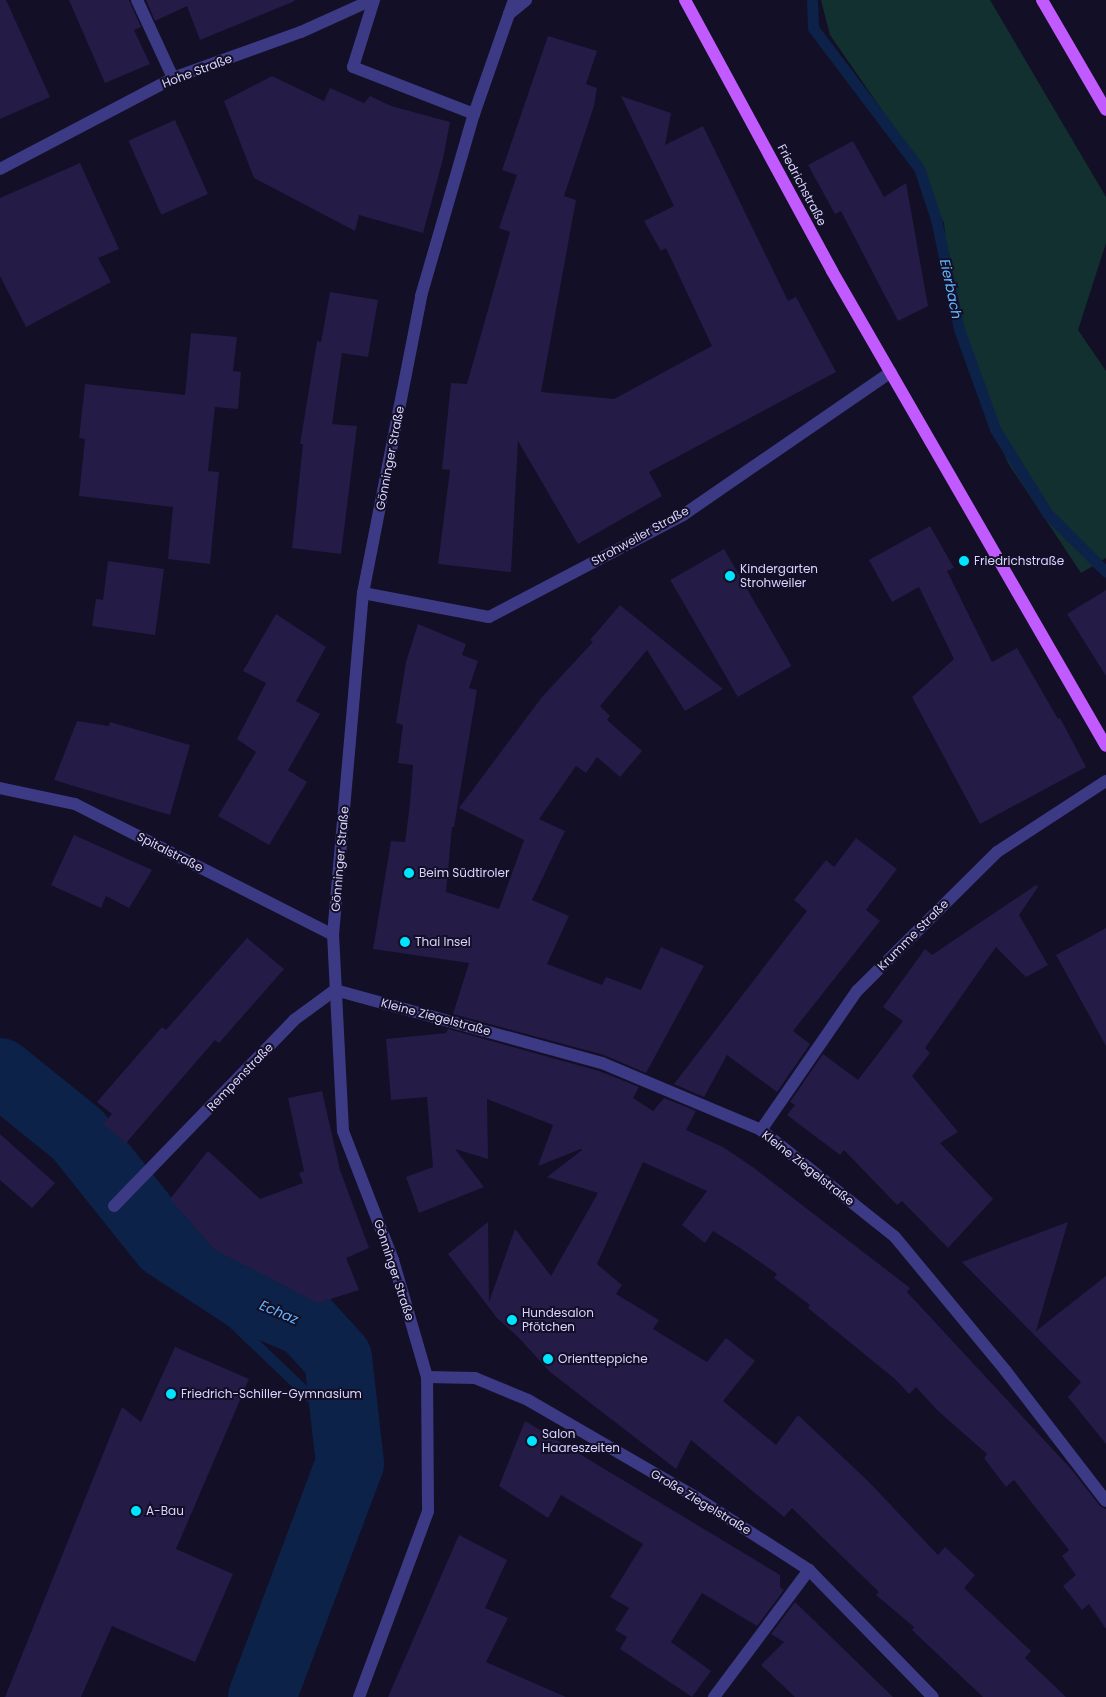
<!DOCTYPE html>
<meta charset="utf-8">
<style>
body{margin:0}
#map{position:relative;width:1106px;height:1697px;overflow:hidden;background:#130f26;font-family:Poppins,sans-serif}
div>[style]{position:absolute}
.green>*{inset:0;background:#12302f}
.stream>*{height:11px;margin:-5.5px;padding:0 5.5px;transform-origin:5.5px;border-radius:5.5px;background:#0c2248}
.river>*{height:68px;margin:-34px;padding:0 34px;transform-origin:34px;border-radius:34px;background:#0c2248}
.building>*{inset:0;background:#241b47;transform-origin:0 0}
.minor>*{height:12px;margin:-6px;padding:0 6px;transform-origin:6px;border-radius:6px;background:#3d3a85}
.major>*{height:12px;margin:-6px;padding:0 6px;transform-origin:6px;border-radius:6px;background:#c25bff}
.dots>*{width:14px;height:14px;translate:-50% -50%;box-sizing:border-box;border:2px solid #130f26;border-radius:50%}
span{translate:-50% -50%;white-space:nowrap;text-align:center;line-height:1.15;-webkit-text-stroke:4px #130f26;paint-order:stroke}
.street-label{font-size:12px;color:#d9d4ff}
.poi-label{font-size:12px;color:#d9d4ff}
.left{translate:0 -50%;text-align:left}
.water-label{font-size:14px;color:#62b6ff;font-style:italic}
</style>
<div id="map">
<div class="green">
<i style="clip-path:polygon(821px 0,990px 0,1106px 197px,1106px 243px,1078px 330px,1106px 371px,1106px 558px,1081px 573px,1008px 463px,955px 331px,944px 223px,884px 113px,830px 35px)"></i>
</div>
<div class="stream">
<i style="left:812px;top:0;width:28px;rotate:88deg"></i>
<i style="left:813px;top:28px;width:176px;rotate:52.9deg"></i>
<i style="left:919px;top:168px;width:54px;rotate:71.6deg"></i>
<i style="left:936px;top:219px;width:112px;rotate:78.2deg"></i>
<i style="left:959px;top:329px;width:106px;rotate:70.2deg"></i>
<i style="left:995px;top:429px;width:99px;rotate:58.2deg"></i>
<i style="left:1047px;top:513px;width:83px;rotate:45deg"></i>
<i style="left:223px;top:1281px;width:40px;rotate:80deg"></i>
<i style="left:230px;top:1320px;width:161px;rotate:43.7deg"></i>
</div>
<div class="river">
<i style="left:0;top:1072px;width:100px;rotate:38.9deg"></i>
<i style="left:78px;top:1135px;width:139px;rotate:51.4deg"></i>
<i style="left:165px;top:1244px;width:103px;rotate:33.1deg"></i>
<i style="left:251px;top:1300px;width:60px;rotate:22.7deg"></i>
<i style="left:306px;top:1323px;width:47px;rotate:47.6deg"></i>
<i style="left:338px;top:1358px;width:106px;rotate:83.5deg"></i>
<i style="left:350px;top:1463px;width:250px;rotate:110.6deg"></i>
</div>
<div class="building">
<i style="clip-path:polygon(0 0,6px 0,50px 97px,0 119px)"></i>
<i style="clip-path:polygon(69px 0,129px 0,141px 27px,134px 30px,150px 64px,105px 83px)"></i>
<i style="clip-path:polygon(146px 0,294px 0,295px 1px,200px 40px,187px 6px,155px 21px)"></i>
<i style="clip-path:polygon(548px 36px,597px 51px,586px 84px,597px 88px,594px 106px,564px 196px,576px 200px,541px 392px,614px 399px,712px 346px,666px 248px,661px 251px,644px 221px,674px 206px,621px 96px,671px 113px,665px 145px,703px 126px,788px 301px,796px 297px,836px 372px,649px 472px,662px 496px,578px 544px,518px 441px,511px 572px,438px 564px,450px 470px,442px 469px,451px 383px,467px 384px,510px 232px,499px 228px,517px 175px,502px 170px)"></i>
<i style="clip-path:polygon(272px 76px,324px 101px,330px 88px,364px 103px,370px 96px,391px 106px,450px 122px,443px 159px,423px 233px,359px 215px,355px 231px,254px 178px,224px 101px)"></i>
<i style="left:175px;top:120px;width:81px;height:51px;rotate:66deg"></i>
<i style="clip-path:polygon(853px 141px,884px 197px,906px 183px,928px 306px,898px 321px,841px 211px,835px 214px,808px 165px)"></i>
<i style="clip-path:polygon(80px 163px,119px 249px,98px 258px,111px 282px,26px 327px,0 276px,0 198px)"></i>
<i style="clip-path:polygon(330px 292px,378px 300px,368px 357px,342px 353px,332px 424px,357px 426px,341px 554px,292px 548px,303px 444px,300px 444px,317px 341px,321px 342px)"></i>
<i style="clip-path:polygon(191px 333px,237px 337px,233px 371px,241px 372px,238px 409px,215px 407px,208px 471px,219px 472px,210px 564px,168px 559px,173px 507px,79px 496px,85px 439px,79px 438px,85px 384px,185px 395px)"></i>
<i style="clip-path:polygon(930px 526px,954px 568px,947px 571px,992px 662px,1017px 648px,1058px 719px,1060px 718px,1086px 767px,980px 824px,912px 697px,954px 659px,919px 587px,892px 602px,869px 560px)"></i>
<i style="left:724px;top:549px;width:135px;height:62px;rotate:60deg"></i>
<i style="clip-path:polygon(108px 561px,164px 569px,155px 635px,92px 626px,96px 599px,103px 600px)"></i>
<i style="clip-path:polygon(1106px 590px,1106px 676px,1067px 614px)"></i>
<i style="clip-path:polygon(620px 605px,723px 689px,685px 711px,647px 650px,600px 706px,610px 716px,607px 720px,642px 751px,620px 777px,597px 757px,586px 773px,576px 766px,539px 819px,565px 831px,532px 900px,569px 916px,547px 964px,602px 985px,606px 977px,641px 990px,661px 947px,704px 966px,646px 1073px,604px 1055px,453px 1014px,469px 963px,373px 949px,391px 841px,405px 842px,410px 804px,413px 765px,398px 763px,403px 725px,396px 723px,406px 662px,418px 624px,466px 644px,462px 655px,478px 661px,469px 688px,477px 690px,454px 827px,452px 827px,446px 892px,499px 909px,524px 840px,459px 808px,542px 697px,593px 642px,590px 640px)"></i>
<i style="clip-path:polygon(276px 614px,326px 647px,296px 701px,320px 714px,288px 770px,307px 782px,269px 845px,218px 816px,256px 752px,237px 739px,266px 683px,243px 671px)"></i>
<i style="clip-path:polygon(77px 721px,109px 726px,110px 722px,190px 745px,170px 815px,54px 780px)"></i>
<i style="clip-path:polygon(74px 835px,152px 870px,129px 908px,106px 896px,101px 908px,51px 885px)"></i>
<i style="clip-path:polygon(856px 838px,897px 869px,866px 910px,880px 921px,793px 1031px,810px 1044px,777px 1092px,727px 1055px,704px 1097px,674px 1084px,807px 911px,794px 900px,826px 860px,834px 867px)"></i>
<i style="clip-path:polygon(1036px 885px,1038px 887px,1019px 915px,1048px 965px,1026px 977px,996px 947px,925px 1048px,930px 1053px,912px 1076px,958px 1132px,940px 1143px,993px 1199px,948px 1248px,902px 1201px,897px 1205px,844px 1150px,840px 1155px,787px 1115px,795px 1105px,790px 1102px,823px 1054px,858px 1080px,903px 1021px,883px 1007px,925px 949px,932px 955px)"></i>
<i style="clip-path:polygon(1106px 928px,1106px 1046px,1056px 955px)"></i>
<i style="clip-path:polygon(247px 938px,284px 969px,219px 1043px,215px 1040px,126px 1143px,103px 1124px,112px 1114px,97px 1102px,162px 1027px,166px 1030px)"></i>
<i style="clip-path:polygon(448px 1029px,599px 1071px,639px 1087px,633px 1098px,653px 1111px,664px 1098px,696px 1111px,686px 1130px,723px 1147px,754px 1168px,910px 1288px,907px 1292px,1071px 1469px,1100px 1506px,1106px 1509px,1106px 1629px,1089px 1604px,1082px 1610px,1063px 1586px,1076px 1575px,1062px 1556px,1069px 1550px,1014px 1480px,1006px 1487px,984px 1458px,987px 1454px,937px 1410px,916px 1387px,909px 1394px,896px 1380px,808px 1308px,810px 1305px,774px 1278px,777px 1274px,740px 1248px,713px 1231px,705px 1243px,682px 1225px,707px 1191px,643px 1162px,597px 1264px,622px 1285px,616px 1294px,659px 1320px,653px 1329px,707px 1362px,726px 1338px,755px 1361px,723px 1401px,776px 1445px,798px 1415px,869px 1482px,938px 1555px,945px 1547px,975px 1575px,964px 1588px,1031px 1651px,1025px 1658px,1066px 1697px,983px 1697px,912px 1630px,914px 1627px,876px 1595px,879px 1592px,792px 1508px,784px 1517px,691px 1440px,676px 1469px,550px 1372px,519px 1338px,497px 1318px,448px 1254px,488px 1222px,489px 1302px,515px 1229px,551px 1276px,598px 1193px,547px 1177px,582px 1150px,581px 1149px,538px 1166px,553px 1125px,487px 1099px,488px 1159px,455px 1149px,484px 1187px,419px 1213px,406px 1177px,433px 1167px,427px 1097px,391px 1100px,386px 1039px,446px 1033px)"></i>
<i style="clip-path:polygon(322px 1091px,340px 1170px,369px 1248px,346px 1258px,359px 1290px,318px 1303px,215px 1250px,170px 1199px,208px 1151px,260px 1199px,303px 1183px,299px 1173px,304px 1171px,288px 1098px)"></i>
<i style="clip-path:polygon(0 1134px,55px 1183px,32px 1208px,0 1180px)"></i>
<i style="clip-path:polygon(1068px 1222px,1036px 1331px,1106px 1276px,1106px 1444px,1068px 1397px,1081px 1382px,962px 1262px)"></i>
<i style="clip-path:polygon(175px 1347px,249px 1379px,176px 1549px,233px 1574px,195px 1662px,112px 1626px,81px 1697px,5px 1697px,122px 1407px,141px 1422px)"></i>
<i style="clip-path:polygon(525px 1421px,780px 1575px,780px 1587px,784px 1590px,757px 1626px,702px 1593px,671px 1642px,711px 1671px,692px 1697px,620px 1649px,627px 1637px,615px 1630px,629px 1608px,610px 1597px,643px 1544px,561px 1495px,548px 1518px,499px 1486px)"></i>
<i style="clip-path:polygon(459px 1535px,507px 1560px,485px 1608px,508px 1618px,486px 1662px,566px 1697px,388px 1697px)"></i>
<i style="clip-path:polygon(795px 1602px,893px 1697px,795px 1697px,761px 1665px,784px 1642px,771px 1634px)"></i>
</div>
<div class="minor">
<i style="left:137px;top:0;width:86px;rotate:65.2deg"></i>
<i style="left:374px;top:0;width:70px;rotate:107.4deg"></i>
<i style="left:353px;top:67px;width:130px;rotate:21.2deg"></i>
<i style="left:509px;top:14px;width:22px;rotate:-39deg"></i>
<i style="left:0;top:169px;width:195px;rotate:-27.7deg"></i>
<i style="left:173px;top:78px;width:136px;rotate:-19.8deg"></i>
<i style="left:301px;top:32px;width:78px;rotate:-24.3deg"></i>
<i style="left:363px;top:593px;width:128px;rotate:10.8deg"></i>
<i style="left:489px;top:617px;width:219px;rotate:-27.7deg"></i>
<i style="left:683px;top:515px;width:252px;rotate:-34.5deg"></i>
<i style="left:0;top:788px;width:77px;rotate:12deg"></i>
<i style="left:75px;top:804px;width:289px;rotate:26.9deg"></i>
<i style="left:761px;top:1130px;width:169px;rotate:-55.4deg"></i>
<i style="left:857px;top:991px;width:197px;rotate:-44.8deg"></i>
<i style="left:997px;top:852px;width:130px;rotate:-33.1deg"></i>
<i style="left:114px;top:1206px;width:259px;rotate:-45.9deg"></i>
<i style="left:294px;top:1020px;width:51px;rotate:-36.2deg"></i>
<i style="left:335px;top:990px;width:277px;rotate:15.3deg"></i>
<i style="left:602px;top:1063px;width:173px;rotate:22.8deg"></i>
<i style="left:761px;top:1130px;width:171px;rotate:38.6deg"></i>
<i style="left:895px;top:1237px;width:173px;rotate:50.4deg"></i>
<i style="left:1005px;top:1370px;width:165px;rotate:52.4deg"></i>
<i style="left:427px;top:1377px;width:48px;rotate:1.2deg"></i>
<i style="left:475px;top:1378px;width:57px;rotate:22.5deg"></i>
<i style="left:528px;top:1400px;width:195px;rotate:30.1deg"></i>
<i style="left:697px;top:1498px;width:133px;rotate:32.7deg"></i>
<i style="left:809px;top:1570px;width:177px;rotate:45.7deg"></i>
<i style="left:359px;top:1697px;width:198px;rotate:-69.6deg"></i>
<i style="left:428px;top:1511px;width:134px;rotate:-90.4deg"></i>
<i style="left:427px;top:1377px;width:122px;rotate:-106.2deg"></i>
<i style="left:393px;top:1260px;width:138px;rotate:-111.2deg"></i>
<i style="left:343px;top:1131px;width:196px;rotate:-92.9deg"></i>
<i style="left:333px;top:935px;width:343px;rotate:-85deg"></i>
<i style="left:363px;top:593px;width:303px;rotate:-78.9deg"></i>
<i style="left:421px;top:296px;width:190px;rotate:-73.8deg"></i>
<i style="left:474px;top:114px;width:121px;rotate:-70.7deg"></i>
<i style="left:714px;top:1697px;width:159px;rotate:-53.2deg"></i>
</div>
<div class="major">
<i style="left:685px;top:0;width:308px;rotate:61.5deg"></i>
<i style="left:832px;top:271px;width:548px;rotate:60.02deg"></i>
<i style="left:1042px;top:0;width:127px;rotate:59.8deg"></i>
</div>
<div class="dots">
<i style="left:964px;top:561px;background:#00e5ff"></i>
<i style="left:730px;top:576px;background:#00e5ff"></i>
<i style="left:409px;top:873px;background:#00e5ff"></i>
<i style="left:405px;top:942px;background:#00e5ff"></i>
<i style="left:512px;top:1320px;background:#00e5ff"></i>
<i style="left:548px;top:1359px;background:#00e5ff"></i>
<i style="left:171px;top:1394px;background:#00e5ff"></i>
<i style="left:532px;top:1441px;background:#00e5ff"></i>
<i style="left:136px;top:1511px;background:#00e5ff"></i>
</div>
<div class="street-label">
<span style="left:197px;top:71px;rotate:-21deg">Hohe Straße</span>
<span style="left:802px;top:185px;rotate:62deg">Friedrichstraße</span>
<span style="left:390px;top:458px;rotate:-79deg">Gönninger Straße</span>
<span style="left:640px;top:536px;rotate:-29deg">Strohweiler Straße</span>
<span style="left:170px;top:852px;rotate:27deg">Spitalstraße</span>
<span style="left:340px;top:859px;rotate:-85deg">Gönninger Straße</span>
<span style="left:913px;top:935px;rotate:-45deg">Krumme Straße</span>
<span style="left:436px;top:1017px;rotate:15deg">Kleine Ziegelstraße</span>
<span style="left:240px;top:1077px;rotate:-46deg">Rempenstraße</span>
<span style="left:808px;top:1168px;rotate:38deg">Kleine Ziegelstraße</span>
<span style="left:394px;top:1270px;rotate:72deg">Gönninger Straße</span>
<span style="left:701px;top:1502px;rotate:31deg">Große Ziegelstraße</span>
</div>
<div class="poi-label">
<span class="left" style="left:974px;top:561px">Friedrichstraße</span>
<span class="left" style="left:740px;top:576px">Kindergarten<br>Strohweiler</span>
<span class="left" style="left:419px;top:873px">Beim Südtiroler</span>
<span class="left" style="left:415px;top:942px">Thai Insel</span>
<span class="left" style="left:522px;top:1320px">Hundesalon<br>Pfötchen</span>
<span class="left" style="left:558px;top:1359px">Orientteppiche</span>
<span class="left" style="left:181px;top:1394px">Friedrich-Schiller-Gymnasium</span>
<span class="left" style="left:542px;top:1441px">Salon<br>Haareszeiten</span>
<span class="left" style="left:146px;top:1511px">A-Bau</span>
</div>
<div class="water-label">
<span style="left:951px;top:289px;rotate:78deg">Eierbach</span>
<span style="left:279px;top:1312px;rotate:23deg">Echaz</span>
</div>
</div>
